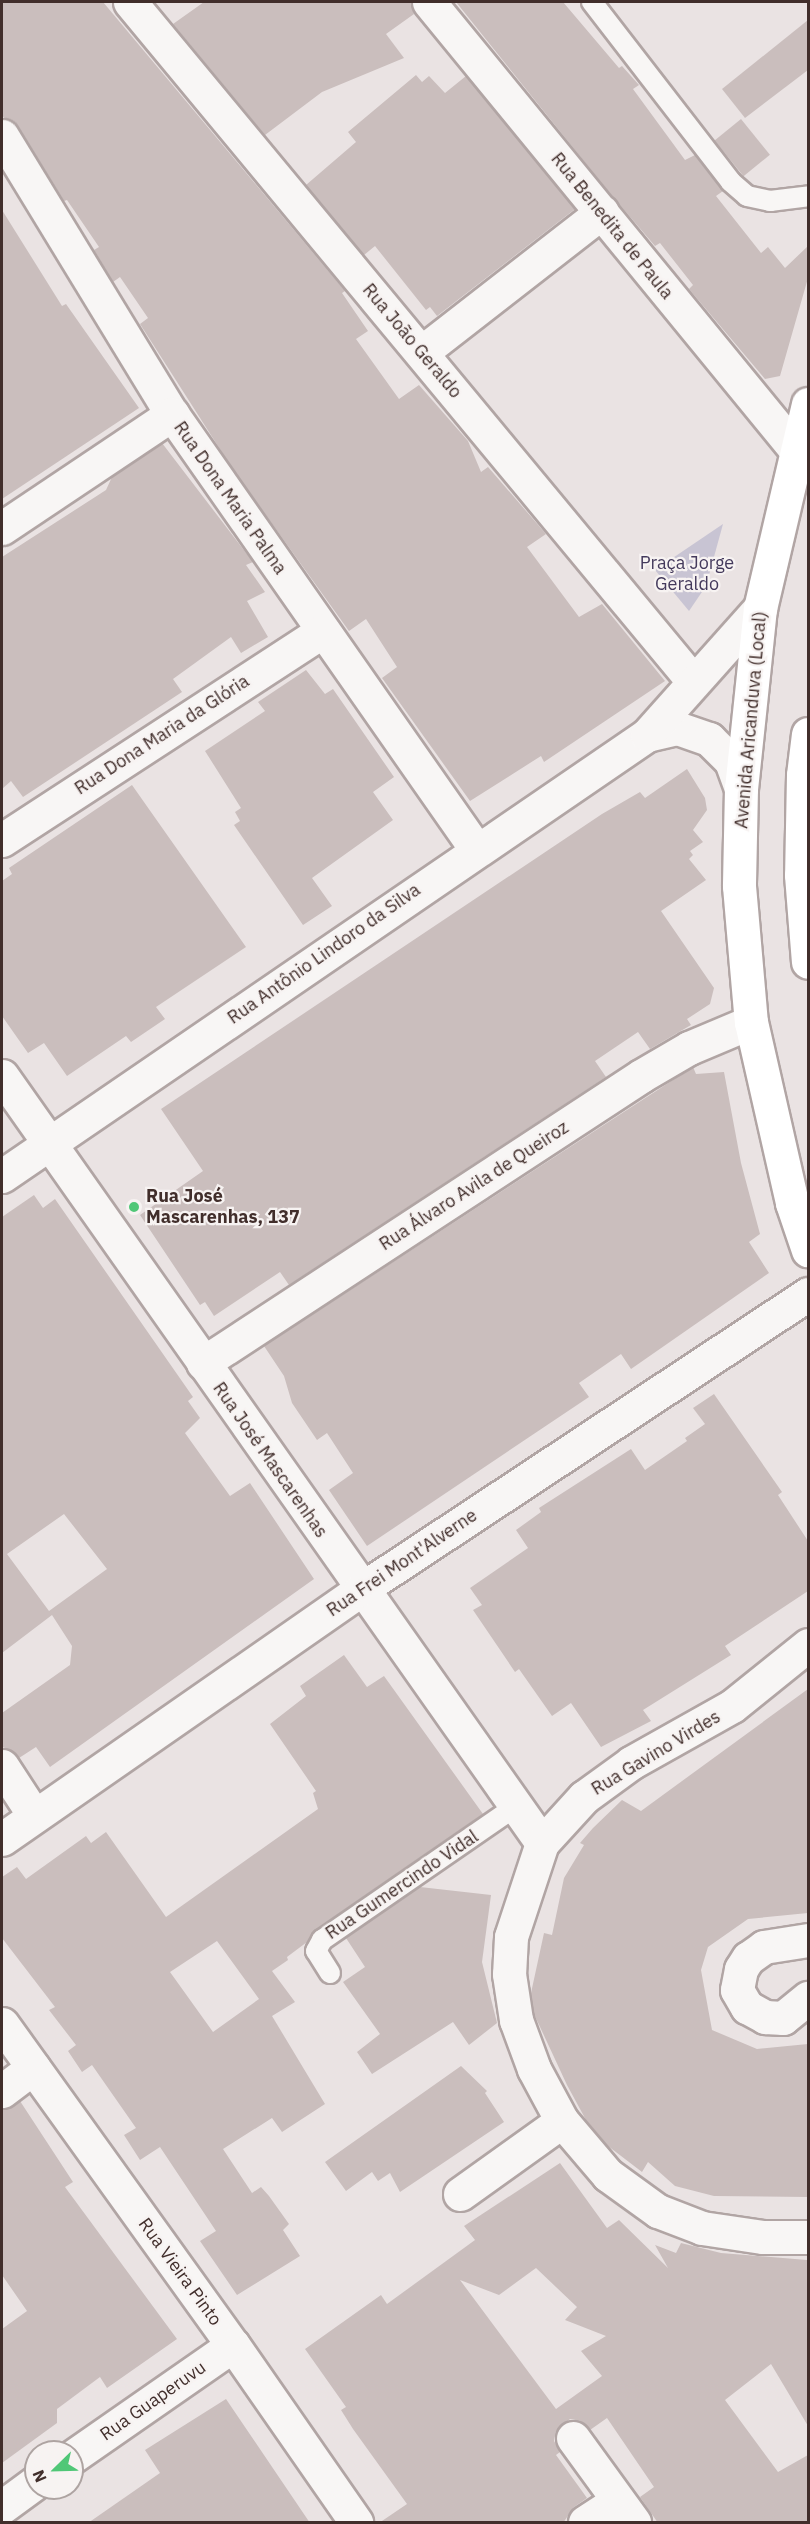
<!DOCTYPE html>
<meta charset="utf-8">
<style>
body{margin:0}
#map{position:relative;width:810px;height:2524px;overflow:hidden;background:#eae3e3;font-family:"IBM Plex Sans",sans-serif}
div>[style]{position:absolute}
.green>*{inset:0;background:#c8c4d3}
.building>*{inset:0;background:#cabebd;transform-origin:0 0}
.roads{filter:drop-shadow(2px 0 #b1a5a4) drop-shadow(-2px 0 #b1a5a4) drop-shadow(0 2px #b1a5a4) drop-shadow(0 -2px #b1a5a4)}
.service>*{height:20px;margin:-10px;padding:0 10px;transform-origin:10px;border-radius:10px;background:#f8f6f5}
.minor>*{height:33px;margin:-16.5px;padding:0 16.5px;transform-origin:16.5px;border-radius:16.5px;background:#f8f6f5}
.secondary>*{height:33px;margin:-16.5px;padding:0 16.5px;transform-origin:16.5px;border-radius:16.5px;background:#fff}
.trunk>*{height:33px;margin:-16.5px;padding:0 16.5px;transform-origin:16.5px;border-radius:16.5px;background:#fff}
.dots>*{width:16px;height:16px;translate:-50% -50%;box-sizing:border-box;border:3px solid #f7f3f2;border-radius:50%}
span{translate:-50% -50%;white-space:nowrap;text-align:center;line-height:1.15;-webkit-text-stroke:4.5px #f7f3f2;paint-order:stroke}
.street-label{font-size:18px;color:#412e2b}
.park-label{font-size:18px;color:#443a5c}
.poi-label{font-size:18px;color:#412e2b;font-weight:700}
.left{translate:0 -50%;text-align:left}
.frame{position:absolute;inset:0;border:3px solid #412e2b;pointer-events:none}
.north{position:absolute;left:24px;top:2440px;width:60px;height:60px;box-sizing:border-box;background:#f7f3f2;border:2px solid #aea4a2;border-radius:50%;rotate:247deg;font-size:16px;font-weight:700;line-height:24px;text-align:center;color:#412e2b}
.north::after{content:'';display:block;margin:auto;width:21px;height:27px;background:#50c777;clip-path:polygon(50% 0,100% 100%,50% 72%,0 100%)}
</style>
<div id="map">
<div class="green">
<i style="clip-path:polygon(723px 524px,706px 586px,689px 611px,655px 570px)"></i>
</div>
<div class="building">
<i style="clip-path:polygon(2px 2px,103px 2px,345px 291px,342px 293px,368px 331px,356px 339px,399px 399px,419px 385px,468px 441px,481px 472px,488px 467px,546px 534px,527px 547px,579px 617px,602px 604px,665px 681px,544px 762px,541px 756px,470px 801px,382px 678px,397px 667px,366px 619px,349px 631px,232px 468px,140px 324px,148px 318px,120px 277px,113px 282px,94px 250px,99px 247px,67px 200px,64px 201px,18px 126px,2px 116px)"></i>
<i style="clip-path:polygon(204px 2px,411px 2px,414px 14px,386px 34px,404px 58px,322px 92px,265px 135px,173px 24px)"></i>
<i style="clip-path:polygon(456px 2px,563px 2px,619px 68px,622px 66px,639px 85px,633px 89px,685px 160px,695px 155px,723px 191px,716px 196px,761px 253px,768px 247px,785px 268px,808px 246px,808px 278px,780px 376px,765px 379px,689px 289px,693px 285px,660px 243px,655px 246px,608px 191px)"></i>
<i style="clip-path:polygon(808px 20px,808px 70px,745px 118px,722px 89px)"></i>
<i style="clip-path:polygon(416px 75px,422px 82px,429px 76px,445px 93px,466px 76px,575px 209px,437px 316px,430px 307px,426px 310px,375px 246px,364px 255px,306px 185px,356px 142px,348px 132px)"></i>
<i style="left:741px;top:119px;width:46px;height:34px;rotate:51deg"></i>
<i style="clip-path:polygon(2px 210px,62px 306px,66px 304px,139px 408px,2px 499px)"></i>
<i style="clip-path:polygon(162px 443px,253px 562px,246px 565px,265px 592px,247px 601px,268px 637px,241px 653px,231px 637px,173px 679px,182px 692px,23px 797px,11px 781px,2px 789px,2px 557px,106px 490px,112px 477px)"></i>
<i style="clip-path:polygon(306px 670px,325px 694px,333px 689px,394px 777px,373px 792px,393px 820px,312px 878px,332px 906px,303px 925px,234px 825px,240px 821px,235px 812px,241px 808px,205px 751px,265px 711px,258px 702px)"></i>
<i style="clip-path:polygon(687px 769px,705px 798px,707px 810px,693px 830px,703px 842px,690px 851px,693px 855px,689px 859px,706px 880px,661px 911px,714px 988px,710px 1004px,687px 1019px,691px 1025px,650px 1049px,638px 1032px,595px 1061px,606px 1077px,289px 1285px,280px 1272px,214px 1316px,205px 1302px,200px 1305px,140px 1215px,203px 1171px,161px 1109px,602px 814px,640px 792px,645px 798px)"></i>
<i style="clip-path:polygon(132px 785px,246px 947px,156px 1007px,165px 1019px,131px 1042px,126px 1036px,67px 1076px,44px 1043px,28px 1053px,2px 1016px,2px 881px,12px 874px,9px 868px)"></i>
<i style="clip-path:polygon(693px 1067px,696px 1074px,724px 1072px,741px 1163px,760px 1234px,749px 1242px,769px 1273px,631px 1369px,621px 1354px,579px 1383px,589px 1397px,367px 1546px,329px 1490px,353px 1473px,327px 1433px,317px 1440px,292px 1403px,284px 1376px,264px 1346px)"></i>
<i style="clip-path:polygon(evenodd,34px 1195px,43px 1208px,55px 1199px,193px 1397px,188px 1401px,200px 1418px,185px 1433px,230px 1496px,250px 1483px,314px 1579px,50px 1767px,36px 1747px,19px 1758px,11px 1750px,2px 1747px,2px 1713px,70px 1665px,72px 1646px,52px 1615px,2px 1653px,2px 1217px,34px 1195px,64px 1514px,107px 1569px,49px 1611px,7px 1554px,64px 1514px)"></i>
<i style="clip-path:polygon(714px 1394px,782px 1492px,778px 1495px,808px 1541px,808px 1591px,725px 1646px,731px 1655px,643px 1710px,651px 1721px,601px 1747px,571px 1703px,552px 1716px,519px 1669px,515px 1672px,473px 1610px,482px 1605px,470px 1588px,528px 1548px,516px 1530px,541px 1512px,539px 1508px,631px 1449px,645px 1470px,687px 1441px,685px 1438px,705px 1424px,693px 1408px)"></i>
<i style="clip-path:polygon(evenodd,344px 1655px,367px 1687px,384px 1676px,483px 1814px,315px 1930px,307px 1942px,287px 1957px,288px 1960px,272px 1971px,295px 2002px,272px 2016px,325px 2104px,282px 2132px,272px 2118px,223px 2149px,252px 2193px,261px 2187px,269px 2196px,289px 2224px,283px 2230px,300px 2256px,237px 2295px,200px 2241px,216px 2231px,160px 2147px,140px 2160px,124px 2135px,136px 2128px,92px 2065px,82px 2072px,68px 2051px,76px 2045px,49px 2010px,55px 2007px,2px 1938px,2px 1877px,17px 1867px,26px 1879px,86px 1836px,91px 1843px,106px 1832px,166px 1917px,318px 1809px,313px 1793px,316px 1791px,270px 1724px,306px 1696px,300px 1686px,344px 1655px,217px 1941px,259px 1999px,213px 2032px,170px 1972px,217px 1941px)"></i>
<i style="clip-path:polygon(808px 1689px,808px 1913px,748px 1919px,708px 1947px,701px 1970px,712px 2030px,757px 2049px,808px 2044px,808px 2197px,714px 2196px,675px 2186px,648px 2162px,642px 2172px,608px 2146px,586px 2120px,567px 2085px,534px 2014px,531px 1993px,544px 1933px,552px 1935px,564px 1878px,584px 1845px,580px 1843px,593px 1828px,622px 1800px,641px 1811px)"></i>
<i style="clip-path:polygon(420px 1887px,491px 1895px,482px 1962px,497px 2023px,469px 2045px,453px 2022px,372px 2074px,357px 2052px,380px 2034px,343px 1982px,365px 1967px,346px 1938px)"></i>
<i style="clip-path:polygon(461px 2066px,487px 2091px,485px 2093px,504px 2122px,400px 2192px,390px 2173px,378px 2181px,372px 2172px,346px 2191px,325px 2162px)"></i>
<i style="clip-path:polygon(20px 2101px,73px 2182px,65px 2187px,177px 2339px,107px 2388px,100px 2377px,57px 2409px,57px 2423px,2px 2463px,2px 2329px,27px 2311px,2px 2275px,2px 2109px)"></i>
<i style="clip-path:polygon(evenodd,560px 2163px,607px 2228px,619px 2220px,668px 2268px,655px 2245px,676px 2253px,681px 2243px,721px 2253px,807px 2260px,808px 2426px,771px 2364px,725px 2400px,778px 2472px,808px 2455px,808px 2523px,658px 2523px,640px 2497px,654px 2487px,607px 2418px,590px 2430px,581px 2421px,570px 2419px,556px 2431px,554px 2441px,560px 2452px,556px 2455px,587px 2498px,574px 2507px,563px 2523px,379px 2523px,407px 2504px,353px 2429px,341px 2410px,346px 2407px,305px 2349px,381px 2295px,387px 2304px,475px 2240px,464px 2226px,560px 2163px,536px 2268px,577px 2307px,565px 2320px,606px 2336px,581px 2351px,602px 2376px,556px 2409px,460px 2280px,499px 2295px,536px 2268px)"></i>
<i style="clip-path:polygon(226px 2399px,310px 2523px,88px 2523px,160px 2473px,145px 2450px)"></i>
</div>
<div class="roads">
<div class="service">
<i style="left:592px;top:2px;width:227px;rotate:52.3deg"></i>
<i style="left:731px;top:182px;width:21px;rotate:41deg"></i>
<i style="left:747px;top:196px;width:24px;rotate:12deg"></i>
<i style="left:770px;top:201px;width:38px;rotate:-7deg"></i>
<i style="left:330px;top:1973px;width:26px;rotate:-122deg"></i>
<i style="left:316px;top:1951px;width:13px;rotate:-61deg"></i>
<i style="left:322px;top:1940px;width:236px;rotate:-34.6deg"></i>
</div>
<div class="minor">
<i style="left:130px;top:2px;width:882px;rotate:50.34deg"></i>
<i style="left:429px;top:2px;width:579px;rotate:50.68deg"></i>
<i style="left:2px;top:136px;width:326px;rotate:58.6deg"></i>
<i style="left:172px;top:414px;width:531px;rotate:55.05deg"></i>
<i style="left:422px;top:352px;width:228px;rotate:-37.9deg"></i>
<i style="left:2px;top:528px;width:205px;rotate:-33.8deg"></i>
<i style="left:647px;top:735px;width:31px;rotate:-13deg"></i>
<i style="left:677px;top:728px;width:34px;rotate:19deg"></i>
<i style="left:709px;top:739px;width:31px;rotate:45deg"></i>
<i style="left:731px;top:761px;width:29px;rotate:70deg"></i>
<i style="left:2px;top:840px;width:383px;rotate:-33.1deg"></i>
<i style="left:2px;top:1076px;width:938px;rotate:54.85deg"></i>
<i style="left:2px;top:1176px;width:781px;rotate:-34.36deg"></i>
<i style="left:647px;top:735px;width:170px;rotate:-48.3deg"></i>
<i style="left:203px;top:1363px;width:524px;rotate:-33.23deg"></i>
<i style="left:641px;top:1076px;width:56px;rotate:-30.3deg"></i>
<i style="left:689px;top:1048px;width:67px;rotate:-22.8deg"></i>
<i style="left:808px;top:1645px;width:97px;rotate:141.2deg"></i>
<i style="left:732px;top:1706px;width:116px;rotate:150.6deg"></i>
<i style="left:631px;top:1763px;width:58px;rotate:144.1deg"></i>
<i style="left:584px;top:1797px;width:62px;rotate:132.4deg"></i>
<i style="left:542px;top:1843px;width:99px;rotate:108.3deg"></i>
<i style="left:511px;top:1937px;width:37px;rotate:93deg"></i>
<i style="left:509px;top:1974px;width:47px;rotate:81.3deg"></i>
<i style="left:516px;top:2020px;width:52px;rotate:69.8deg"></i>
<i style="left:534px;top:2069px;width:59px;rotate:61.7deg"></i>
<i style="left:562px;top:2121px;width:71px;rotate:49.6deg"></i>
<i style="left:608px;top:2175px;width:62px;rotate:35.8deg"></i>
<i style="left:658px;top:2211px;width:47px;rotate:21.1deg"></i>
<i style="left:702px;top:2228px;width:62px;rotate:8.4deg"></i>
<i style="left:763px;top:2237px;width:45px"></i>
<i style="left:2px;top:1766px;width:59px;rotate:56.9deg"></i>
<i style="left:2px;top:1839px;width:436px;rotate:-34.8deg"></i>
<i style="left:360px;top:1590px;width:537px;rotate:-33.45deg"></i>
<i style="left:808px;top:1940px;width:45px;rotate:171deg"></i>
<i style="left:764px;top:1947px;width:19px;rotate:145deg"></i>
<i style="left:748px;top:1958px;width:13px;rotate:122deg"></i>
<i style="left:741px;top:1969px;width:21px;rotate:101deg"></i>
<i style="left:737px;top:1990px;width:20px;rotate:60deg"></i>
<i style="left:747px;top:2007px;width:21px;rotate:29deg"></i>
<i style="left:765px;top:2017px;width:18px;rotate:3deg"></i>
<i style="left:783px;top:2018px;width:32px;rotate:-39deg"></i>
<i style="left:2px;top:2024px;width:395px;rotate:54.3deg"></i>
<i style="left:233px;top:2345px;width:216px;rotate:55.2deg"></i>
<i style="left:2px;top:2091px;width:39px;rotate:-37deg"></i>
<i style="left:460px;top:2194px;width:125px;rotate:-35.6deg"></i>
<i style="left:573px;top:2438px;width:104px;rotate:54deg"></i>
<i style="left:72px;top:2457px;width:196px;rotate:-34.8deg"></i>
<i style="left:2px;top:2507px;width:42px;rotate:-36.3deg"></i>
<i style="left:585px;top:2522px;width:38px;rotate:-33deg"></i>
</div>
<div class="secondary">
<i style="left:808px;top:404px;width:210px;rotate:103.2deg"></i>
<i style="left:760px;top:608px;width:181px;rotate:96deg"></i>
<i style="left:741px;top:788px;width:98px;rotate:91.2deg"></i>
<i style="left:739px;top:886px;width:137px;rotate:85deg"></i>
<i style="left:751px;top:1022px;width:186px;rotate:77.2deg"></i>
<i style="left:792px;top:1203px;width:50px;rotate:71.2deg"></i>
</div>
<div class="trunk">
<i style="left:808px;top:734px;width:41px;rotate:97deg"></i>
<i style="left:803px;top:775px;width:100px;rotate:91.1deg"></i>
<i style="left:801px;top:875px;width:87px;rotate:85.4deg"></i>
</div>
</div>
<div class="dots">
<i style="left:134px;top:1207px;background:#50c777"></i>
</div>
<div class="street-label">
<span style="left:612px;top:226px;rotate:51deg">Rua Benedita de Paula</span>
<span style="left:412px;top:341px;rotate:50deg">Rua João Geraldo</span>
<span style="left:230px;top:498px;rotate:55deg">Rua Dona Maria Palma</span>
<span style="left:751px;top:720px;rotate:-85deg">Avenida Aricanduva (Local)</span>
<span style="left:162px;top:735px;rotate:-33deg">Rua Dona Maria da Glória</span>
<span style="left:324px;top:954px;rotate:-35deg">Rua Antônio Lindoro da Silva</span>
<span style="left:474px;top:1186px;rotate:-33deg">Rua Álvaro Avila de Queiroz</span>
<span style="left:270px;top:1460px;rotate:55deg">Rua José Mascarenhas</span>
<span style="left:402px;top:1563px;rotate:-34deg">Rua Frei Mont'Alverne</span>
<span style="left:656px;top:1753px;rotate:-31deg">Rua Gavino Virdes</span>
<span style="left:402px;top:1885px;rotate:-34deg">Rua Gumercindo Vidal</span>
<span style="left:180px;top:2272px;rotate:54deg">Rua Vieira Pinto</span>
<span style="left:153px;top:2401px;rotate:-35deg">Rua Guaperuvu</span>
</div>
<div class="park-label">
<span style="left:687px;top:574px">Praça Jorge<br>Geraldo</span>
</div>
<div class="poi-label">
<span class="left" style="left:146px;top:1207px">Rua José<br>Mascarenhas, 137</span>
</div>
<div class="frame"></div>
<div class="north">N</div>
</div>
